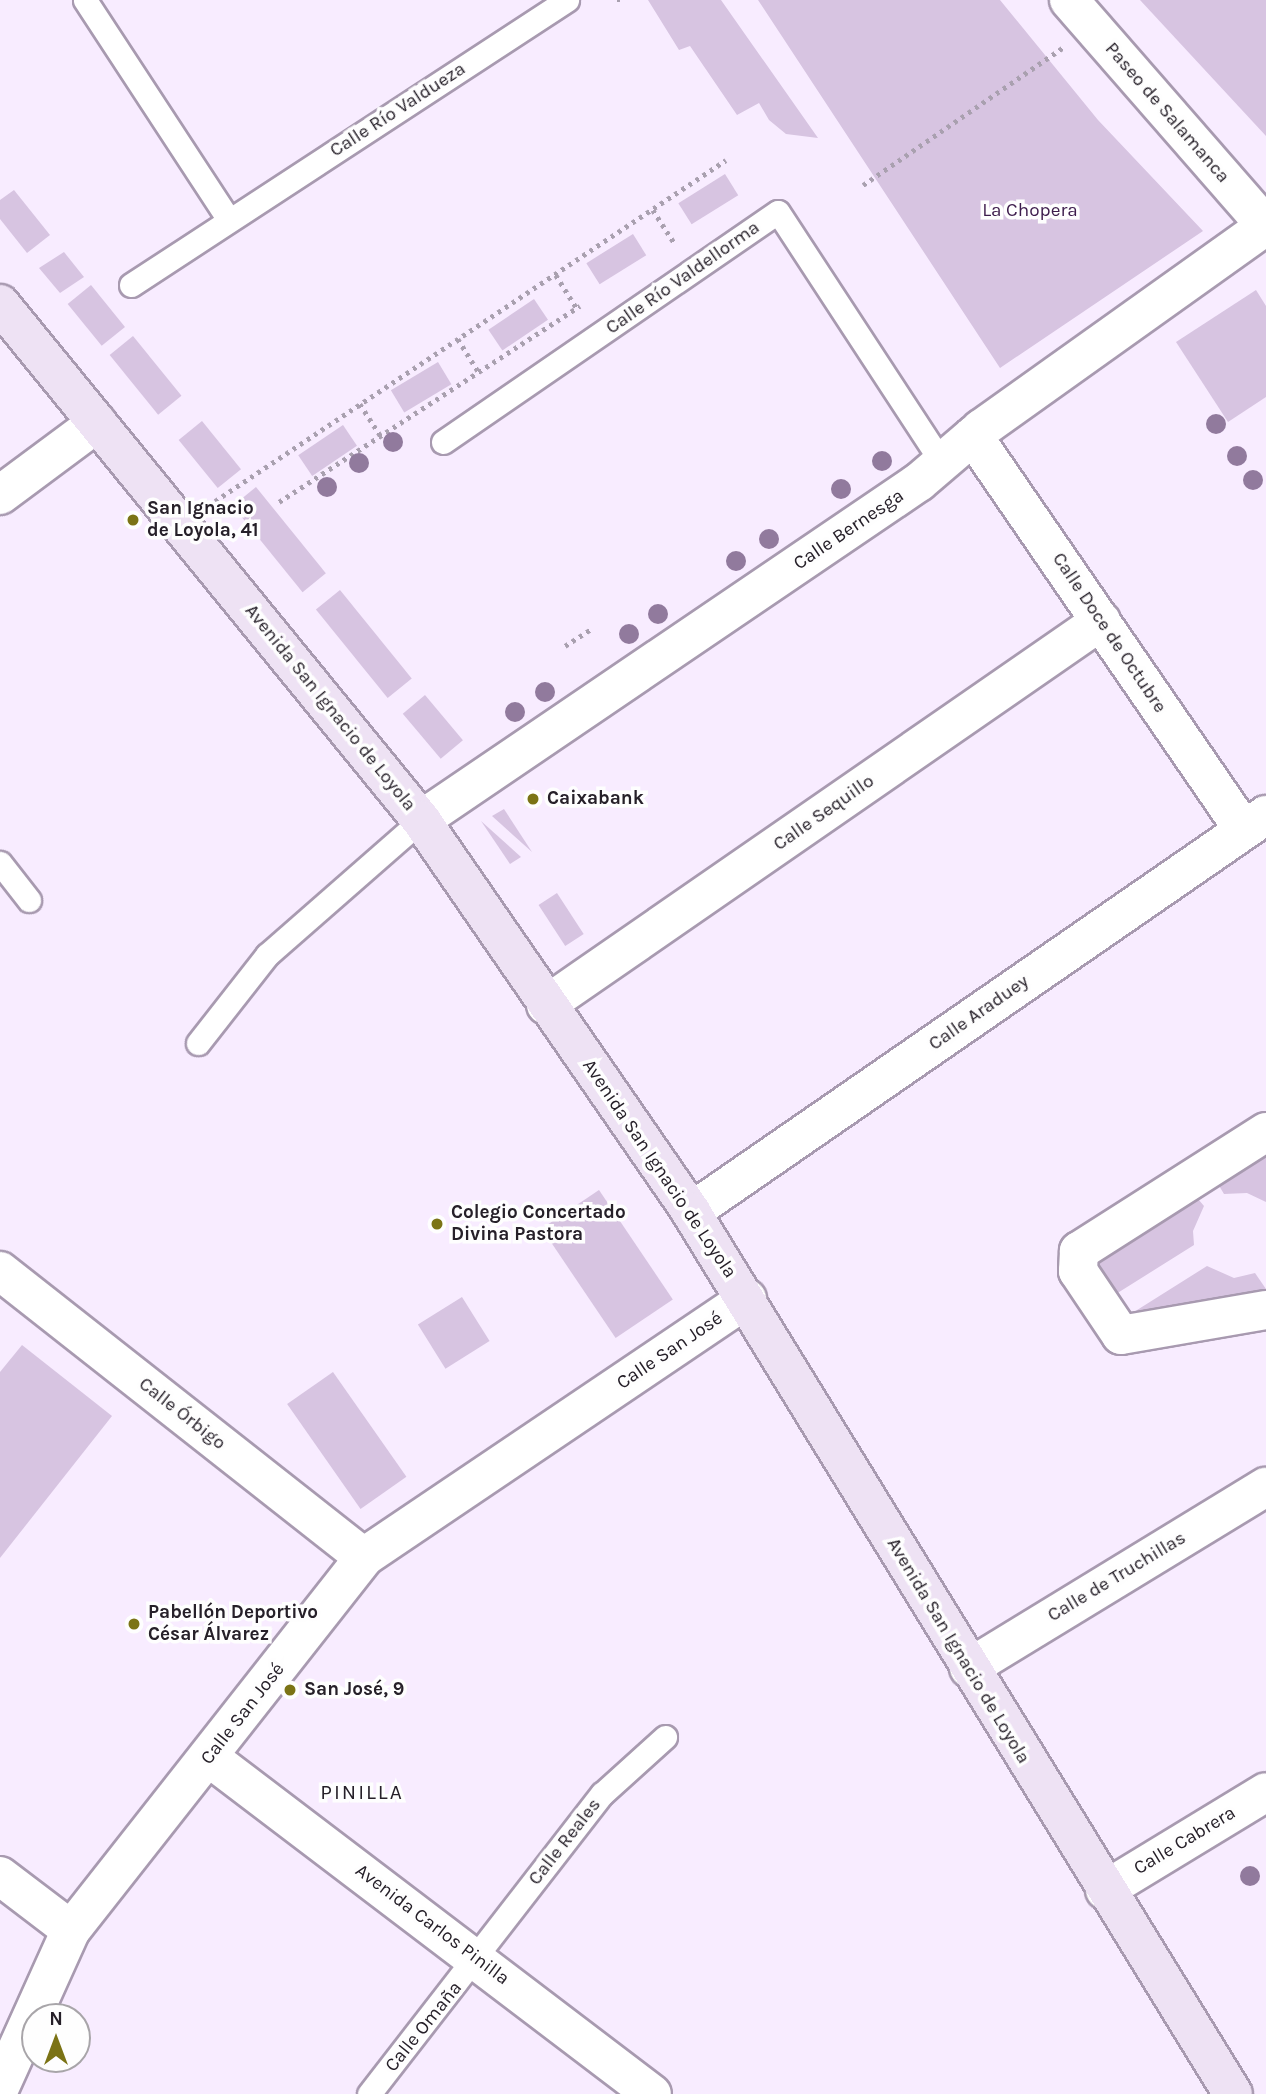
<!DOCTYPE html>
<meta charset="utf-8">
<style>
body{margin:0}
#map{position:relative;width:1266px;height:2094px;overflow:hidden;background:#f8ecff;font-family:Karla,sans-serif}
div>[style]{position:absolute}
.green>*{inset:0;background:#d7c4e1;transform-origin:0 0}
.path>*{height:4.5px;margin-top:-2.25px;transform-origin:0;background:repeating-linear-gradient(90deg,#a9a0af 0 3.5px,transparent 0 8.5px)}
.roads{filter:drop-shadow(2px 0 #a89ab0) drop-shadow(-2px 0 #a89ab0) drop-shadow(0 2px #a89ab0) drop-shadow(0 -2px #a89ab0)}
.lane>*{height:23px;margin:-11.5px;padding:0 11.5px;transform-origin:11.5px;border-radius:11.5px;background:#fff}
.street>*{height:38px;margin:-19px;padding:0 19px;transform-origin:19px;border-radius:19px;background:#fff}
.secondary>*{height:38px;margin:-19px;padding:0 19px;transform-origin:19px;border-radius:19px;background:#eee2f4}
.trees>*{width:20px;height:20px;margin:-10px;border-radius:50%;background:#917a9d}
.dots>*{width:19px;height:19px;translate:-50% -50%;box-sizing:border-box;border:4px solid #fefefe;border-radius:50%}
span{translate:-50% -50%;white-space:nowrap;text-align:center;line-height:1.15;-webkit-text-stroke:7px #fefefe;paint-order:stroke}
.street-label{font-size:19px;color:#262029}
.park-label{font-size:19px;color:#3d1c4c}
.poi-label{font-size:19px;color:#262029;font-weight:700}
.left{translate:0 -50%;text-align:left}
.neighbourhood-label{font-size:21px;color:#262029;letter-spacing:2px}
.north{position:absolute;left:21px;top:2003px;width:70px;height:70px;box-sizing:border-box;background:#fefefe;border:2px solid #a8a5a9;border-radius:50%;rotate:0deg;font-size:19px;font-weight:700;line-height:28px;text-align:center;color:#262029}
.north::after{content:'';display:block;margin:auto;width:24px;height:32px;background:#7b7315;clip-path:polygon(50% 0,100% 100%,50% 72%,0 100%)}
</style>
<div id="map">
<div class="green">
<i style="clip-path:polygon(648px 0,721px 0,818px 138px,786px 134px,769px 120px,759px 103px,737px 115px,690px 46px,679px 50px)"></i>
<i style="clip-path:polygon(758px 0,1000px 0,1098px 120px,1203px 231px,1000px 368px)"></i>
<i style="clip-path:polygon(1140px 0,1266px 0,1266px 136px)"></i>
<i style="left:725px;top:174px;width:25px;height:55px;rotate:58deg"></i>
<i style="clip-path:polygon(14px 190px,50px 235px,27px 253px,0 219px,0 200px)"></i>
<i style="left:633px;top:234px;width:25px;height:55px;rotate:58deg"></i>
<i style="clip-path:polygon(64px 252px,84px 277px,60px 293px,39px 268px)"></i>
<i style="left:91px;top:285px;width:54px;height:30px;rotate:51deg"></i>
<i style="clip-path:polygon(1256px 290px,1266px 306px,1266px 397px,1228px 422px,1176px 342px)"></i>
<i style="left:534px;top:299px;width:25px;height:55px;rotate:56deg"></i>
<i style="left:133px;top:336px;width:77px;height:30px;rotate:51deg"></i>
<i style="left:438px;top:362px;width:26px;height:55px;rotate:59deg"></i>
<i style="left:202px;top:421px;width:62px;height:30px;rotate:51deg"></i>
<i style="left:343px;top:425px;width:25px;height:54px;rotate:56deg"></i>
<i style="left:256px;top:487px;width:111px;height:30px;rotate:51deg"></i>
<i style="left:340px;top:590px;width:114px;height:31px;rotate:51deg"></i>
<i style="left:425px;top:695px;width:59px;height:29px;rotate:50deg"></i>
<i style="clip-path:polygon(504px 809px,532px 852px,492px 816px)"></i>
<i style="clip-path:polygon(481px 821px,521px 857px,510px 864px)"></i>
<i style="left:557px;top:893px;width:49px;height:22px;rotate:57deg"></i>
<i style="clip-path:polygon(1266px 1147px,1266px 1202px,1247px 1193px,1224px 1194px,1215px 1179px)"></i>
<i style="left:599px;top:1190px;width:132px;height:69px;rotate:56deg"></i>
<i style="clip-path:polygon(1193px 1193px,1204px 1206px,1193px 1231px,1194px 1245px,1108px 1299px,1092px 1259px)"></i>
<i style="clip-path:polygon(1207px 1266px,1234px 1278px,1255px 1273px,1266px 1289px,1260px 1297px,1126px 1317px)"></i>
<i style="left:462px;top:1297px;width:52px;height:52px;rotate:58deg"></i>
<i style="clip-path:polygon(22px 1345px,112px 1416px,0 1558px,0 1372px)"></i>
<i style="left:333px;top:1372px;width:128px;height:56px;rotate:55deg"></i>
</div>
<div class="path">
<i style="left:617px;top:0;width:7px"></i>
<i style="left:863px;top:185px;width:242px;rotate:-34.5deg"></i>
<i style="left:653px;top:210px;width:40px;rotate:57.1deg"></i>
<i style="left:556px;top:275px;width:39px;rotate:58deg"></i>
<i style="left:458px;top:339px;width:39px;rotate:58deg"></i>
<i style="left:360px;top:404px;width:38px;rotate:57deg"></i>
<i style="left:215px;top:501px;width:614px;rotate:-33.72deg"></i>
<i style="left:279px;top:502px;width:359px;rotate:-33.1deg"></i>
<i style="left:565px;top:646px;width:33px;rotate:-33deg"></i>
</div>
<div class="roads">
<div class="lane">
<i style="left:85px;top:0;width:263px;rotate:56.8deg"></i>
<i style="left:131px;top:285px;width:521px;rotate:-33.17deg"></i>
<i style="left:443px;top:442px;width:406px;rotate:-34.5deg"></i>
<i style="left:778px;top:212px;width:301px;rotate:56.8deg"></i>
<i style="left:0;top:863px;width:47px;rotate:51.9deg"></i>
<i style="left:198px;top:1043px;width:112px;rotate:-51.9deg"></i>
<i style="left:267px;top:955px;width:205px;rotate:-41.2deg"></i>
<i style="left:369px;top:2094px;width:380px;rotate:-52.2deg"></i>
<i style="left:602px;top:1794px;width:85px;rotate:-42.1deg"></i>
</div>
<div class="street">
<i style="left:1069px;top:0;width:300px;rotate:48.9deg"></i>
<i style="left:973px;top:436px;width:478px;rotate:55.5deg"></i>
<i style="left:0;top:495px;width:121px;rotate:-36.6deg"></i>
<i style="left:421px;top:820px;width:602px;rotate:-34.17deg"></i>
<i style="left:919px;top:482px;width:82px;rotate:-40.5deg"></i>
<i style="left:981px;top:429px;width:350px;rotate:-35.5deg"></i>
<i style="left:546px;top:1005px;width:675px;rotate:-34.68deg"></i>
<i style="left:1266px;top:1132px;width:222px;rotate:147.5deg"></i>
<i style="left:1079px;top:1251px;width:20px;rotate:93deg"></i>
<i style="left:1078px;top:1271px;width:77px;rotate:56.1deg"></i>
<i style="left:1121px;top:1335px;width:147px;rotate:-9.8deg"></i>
<i style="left:691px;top:1212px;width:699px;rotate:-34.62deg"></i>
<i style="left:0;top:1271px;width:463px;rotate:38.2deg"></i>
<i style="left:969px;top:1668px;width:348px;rotate:-31.4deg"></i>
<i style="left:210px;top:1758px;width:555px;rotate:37.24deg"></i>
<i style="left:0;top:1876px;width:89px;rotate:37.3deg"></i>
<i style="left:1105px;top:1890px;width:188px;rotate:-31.3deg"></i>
<i style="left:0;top:2087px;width:172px;rotate:-65.7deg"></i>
<i style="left:71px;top:1930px;width:474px;rotate:-51.8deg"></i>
<i style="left:364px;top:1557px;width:462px;rotate:-34deg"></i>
</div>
<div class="secondary">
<i style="left:0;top:304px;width:666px;rotate:50.79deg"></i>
<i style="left:421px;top:820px;width:476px;rotate:55.4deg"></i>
<i style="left:691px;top:1212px;width:1035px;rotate:58.43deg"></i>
</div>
</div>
<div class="trees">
<i style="left:1216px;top:424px"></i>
<i style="left:393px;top:442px"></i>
<i style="left:1237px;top:456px"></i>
<i style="left:882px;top:461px"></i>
<i style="left:359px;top:463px"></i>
<i style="left:1253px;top:480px"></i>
<i style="left:327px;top:487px"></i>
<i style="left:841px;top:489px"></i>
<i style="left:769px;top:539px"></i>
<i style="left:736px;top:561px"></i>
<i style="left:658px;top:614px"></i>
<i style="left:629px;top:634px"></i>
<i style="left:545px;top:692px"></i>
<i style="left:515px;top:712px"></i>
<i style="left:1250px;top:1876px"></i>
</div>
<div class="dots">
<i style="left:133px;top:520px;background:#7b7315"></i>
<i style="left:533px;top:799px;background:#7b7315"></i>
<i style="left:437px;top:1224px;background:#7b7315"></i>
<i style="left:134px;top:1624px;background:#7b7315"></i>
<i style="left:290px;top:1690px;background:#7b7315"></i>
</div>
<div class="street-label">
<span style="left:398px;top:110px;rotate:-33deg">Calle Río Valdueza</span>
<span style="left:1167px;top:113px;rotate:49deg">Paseo de Salamanca</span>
<span style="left:683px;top:278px;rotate:-35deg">Calle Río Valdellorma</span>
<span style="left:849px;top:530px;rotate:-34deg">Calle Bernesga</span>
<span style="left:1109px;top:633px;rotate:56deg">Calle Doce de Octubre</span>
<span style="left:330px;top:708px;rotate:51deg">Avenida San Ignacio de Loyola</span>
<span style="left:824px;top:813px;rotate:-35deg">Calle Sequillo</span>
<span style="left:979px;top:1013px;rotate:-35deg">Calle Araduey</span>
<span style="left:659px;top:1169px;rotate:56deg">Avenida San Ignacio de Loyola</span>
<span style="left:670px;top:1351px;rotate:-34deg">Calle San José</span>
<span style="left:182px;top:1414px;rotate:38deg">Calle Órbigo</span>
<span style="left:1117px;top:1577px;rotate:-31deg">Calle de Truchillas</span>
<span style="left:958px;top:1651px;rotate:59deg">Avenida San Ignacio de Loyola</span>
<span style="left:243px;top:1714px;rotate:-52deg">Calle San José</span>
<span style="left:1185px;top:1841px;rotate:-31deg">Calle Cabrera</span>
<span style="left:565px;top:1842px;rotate:-52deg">Calle Reales</span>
<span style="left:432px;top:1925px;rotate:37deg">Avenida Carlos Pinilla</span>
<span style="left:424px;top:2027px;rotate:-51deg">Calle Omaña</span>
</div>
<div class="park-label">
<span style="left:1030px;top:211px">La Chopera</span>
</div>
<div class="poi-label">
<span class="left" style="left:147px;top:520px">San Ignacio<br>de Loyola, 41</span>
<span class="left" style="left:547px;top:799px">Caixabank</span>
<span class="left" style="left:451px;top:1224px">Colegio Concertado<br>Divina Pastora</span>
<span class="left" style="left:148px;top:1624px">Pabellón Deportivo<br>César Álvarez</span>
<span class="left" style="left:304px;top:1690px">San José, 9</span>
</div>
<div class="neighbourhood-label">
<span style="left:362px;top:1792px">PINILLA</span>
</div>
<div class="north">N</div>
</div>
